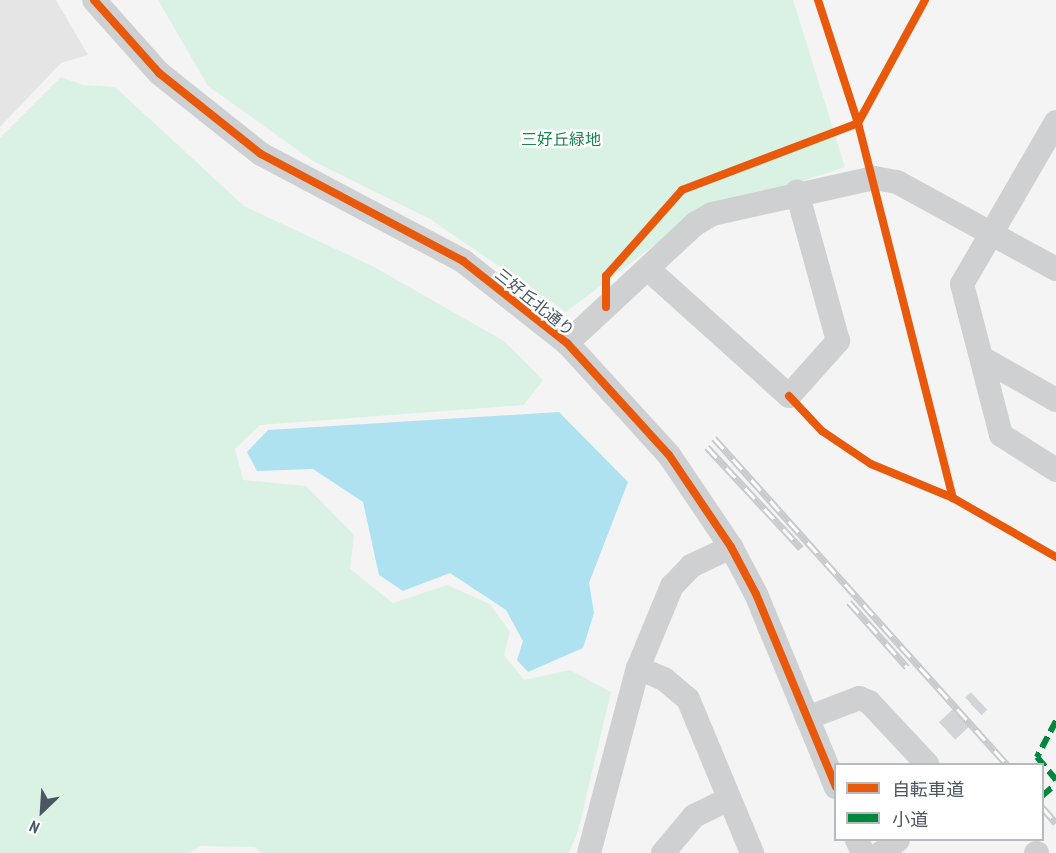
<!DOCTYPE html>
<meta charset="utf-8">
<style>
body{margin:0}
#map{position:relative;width:1056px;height:853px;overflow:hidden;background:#f4f4f4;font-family:"PT Sans Narrow","Noto Sans JP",sans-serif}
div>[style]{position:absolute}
.education>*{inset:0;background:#e6e5e6}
.green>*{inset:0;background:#d9f2e3}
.water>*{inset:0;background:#aee2f0}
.minor-tunnel>*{height:24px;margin-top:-12px;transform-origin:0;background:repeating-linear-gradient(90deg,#d2d4d7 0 24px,transparent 0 36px)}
.minor>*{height:24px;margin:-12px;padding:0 12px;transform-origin:12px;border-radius:12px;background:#ced0d2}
.rail>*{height:7px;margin-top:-3.5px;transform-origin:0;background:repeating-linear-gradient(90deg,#fff 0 14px,#c9cacc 0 28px);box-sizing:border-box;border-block:2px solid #c9cacc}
.quiet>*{height:6px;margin-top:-3px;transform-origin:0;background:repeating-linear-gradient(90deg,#00873e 0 12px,transparent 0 18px)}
.cycleway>*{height:8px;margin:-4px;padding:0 4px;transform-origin:4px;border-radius:4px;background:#e8590c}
span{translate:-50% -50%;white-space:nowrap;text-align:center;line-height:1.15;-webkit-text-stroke:5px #fff;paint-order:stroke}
.park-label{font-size:16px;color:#17864f}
.street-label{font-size:16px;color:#4a5661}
.legend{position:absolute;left:834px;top:763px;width:210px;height:78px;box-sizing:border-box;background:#fff;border:2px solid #b7bbc0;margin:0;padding:8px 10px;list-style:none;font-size:18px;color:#4a5661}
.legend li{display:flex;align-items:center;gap:12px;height:30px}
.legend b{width:30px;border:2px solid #b7bbc0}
.north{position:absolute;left:12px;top:781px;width:60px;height:60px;-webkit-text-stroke:4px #fff;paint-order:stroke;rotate:205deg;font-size:16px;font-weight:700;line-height:24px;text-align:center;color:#4a5661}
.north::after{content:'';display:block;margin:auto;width:21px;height:27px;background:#4a5661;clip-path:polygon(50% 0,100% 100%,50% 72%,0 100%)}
</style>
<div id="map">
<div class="education">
<i style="clip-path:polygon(0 0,56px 0,88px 55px,61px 63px,0 127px)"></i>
</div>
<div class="green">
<i style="clip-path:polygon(158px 0,793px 0,845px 167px,690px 218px,566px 312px,430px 219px,313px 161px,208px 86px)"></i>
<i style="clip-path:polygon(61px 77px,83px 85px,115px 87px,244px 206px,374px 267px,504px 341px,543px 380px,524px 405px,260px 425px,235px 449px,243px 480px,306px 486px,354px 535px,350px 569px,393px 603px,447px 585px,490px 604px,510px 632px,504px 655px,524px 680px,570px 670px,611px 692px,578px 831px,569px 853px,261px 853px,255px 847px,201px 846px,189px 853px,0 853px,0 138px)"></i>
</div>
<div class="water">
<i style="clip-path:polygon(559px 412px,628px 482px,589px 583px,594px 613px,583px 648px,528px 672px,517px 660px,523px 641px,506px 610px,450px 573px,403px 591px,379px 575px,363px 502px,313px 469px,257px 471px,247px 452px,268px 430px)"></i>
</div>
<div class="minor-tunnel">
<i style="left:947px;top:731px;width:44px;rotate:-43.2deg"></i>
</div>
<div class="minor">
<i style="left:94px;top:0;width:98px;rotate:48.3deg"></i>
<i style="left:159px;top:73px;width:130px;rotate:38.5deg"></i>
<i style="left:261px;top:154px;width:229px;rotate:27.9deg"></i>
<i style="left:463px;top:261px;width:132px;rotate:38.3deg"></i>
<i style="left:567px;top:343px;width:151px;rotate:47.7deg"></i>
<i style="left:669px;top:455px;width:111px;rotate:56deg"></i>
<i style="left:731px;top:547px;width:53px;rotate:62deg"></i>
<i style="left:756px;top:594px;width:209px;rotate:67.5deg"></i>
<i style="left:1056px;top:122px;width:187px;rotate:120.1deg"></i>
<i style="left:962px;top:284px;width:156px;rotate:75.5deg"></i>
<i style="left:1001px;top:435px;width:65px;rotate:32.5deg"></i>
<i style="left:648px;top:269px;width:190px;rotate:42deg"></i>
<i style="left:789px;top:396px;width:74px;rotate:-48.3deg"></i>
<i style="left:838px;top:341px;width:155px;rotate:-105.4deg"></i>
<i style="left:567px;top:343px;width:175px;rotate:-42.9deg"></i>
<i style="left:695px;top:224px;width:20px;rotate:-30deg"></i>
<i style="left:712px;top:214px;width:166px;rotate:-12.5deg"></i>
<i style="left:874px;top:178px;width:23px;rotate:10deg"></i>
<i style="left:897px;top:182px;width:181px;rotate:28.7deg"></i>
<i style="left:982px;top:358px;width:85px;rotate:29.6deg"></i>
<i style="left:638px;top:668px;width:28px;rotate:23deg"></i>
<i style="left:664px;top:679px;width:31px;rotate:40deg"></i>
<i style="left:688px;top:699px;width:167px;rotate:67.4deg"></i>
<i style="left:807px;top:718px;width:56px;rotate:-21deg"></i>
<i style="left:859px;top:698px;width:11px;rotate:22deg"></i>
<i style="left:869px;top:702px;width:85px;rotate:46.9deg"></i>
<i style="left:857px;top:840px;width:14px;rotate:65deg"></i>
<i style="left:589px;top:853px;width:191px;rotate:-75.2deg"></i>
<i style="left:638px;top:668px;width:89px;rotate:-67.5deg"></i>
<i style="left:672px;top:586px;width:28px;rotate:-46deg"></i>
<i style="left:691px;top:566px;width:44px;rotate:-25.4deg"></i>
<i style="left:663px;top:853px;width:48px;rotate:-50deg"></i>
<i style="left:694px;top:816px;width:39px;rotate:-26deg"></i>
<i style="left:881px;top:853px;width:21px;rotate:-37deg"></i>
<i style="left:1036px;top:853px;width:1px"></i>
</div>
<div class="rail">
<i style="left:714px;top:438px;width:438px;rotate:48.1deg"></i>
<i style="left:707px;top:447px;width:138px;rotate:47.1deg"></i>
<i style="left:849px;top:602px;width:87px;rotate:48.3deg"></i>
<i style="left:1042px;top:807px;width:21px;rotate:49deg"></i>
</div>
<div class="quiet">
<i style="left:1056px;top:721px;width:41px;rotate:117.8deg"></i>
<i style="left:1037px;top:757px;width:30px;rotate:50deg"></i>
<i style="left:1042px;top:796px;width:18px;rotate:-41deg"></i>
</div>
<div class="cycleway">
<i style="left:94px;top:0;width:98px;rotate:48.3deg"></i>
<i style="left:159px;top:73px;width:130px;rotate:38.5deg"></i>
<i style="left:261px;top:154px;width:229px;rotate:27.9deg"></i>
<i style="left:463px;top:261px;width:132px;rotate:38.3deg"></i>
<i style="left:567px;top:343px;width:151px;rotate:47.7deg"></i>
<i style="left:669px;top:455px;width:111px;rotate:56deg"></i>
<i style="left:731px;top:547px;width:53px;rotate:62deg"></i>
<i style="left:756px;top:594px;width:209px;rotate:67.5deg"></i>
<i style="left:818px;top:0;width:129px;rotate:72deg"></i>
<i style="left:858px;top:123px;width:387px;rotate:75.8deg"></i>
<i style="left:953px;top:498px;width:119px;rotate:29.8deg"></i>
<i style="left:606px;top:307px;width:31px;rotate:-90deg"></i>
<i style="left:606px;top:276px;width:115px;rotate:-48.5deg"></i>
<i style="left:682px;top:190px;width:188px;rotate:-20.8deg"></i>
<i style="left:858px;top:123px;width:140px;rotate:-61.4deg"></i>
<i style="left:789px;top:396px;width:48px;rotate:46.7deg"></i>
<i style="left:822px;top:431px;width:59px;rotate:34deg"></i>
<i style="left:871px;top:464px;width:89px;rotate:22.5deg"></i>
</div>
<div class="park-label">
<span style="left:561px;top:139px">三好丘緑地</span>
</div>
<div class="street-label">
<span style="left:535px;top:302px;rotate:39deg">三好丘北通り</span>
</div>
<ul class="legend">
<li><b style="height:8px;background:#e8590c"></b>自転車道</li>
<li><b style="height:8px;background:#00873e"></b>小道</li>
</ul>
<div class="north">N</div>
</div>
